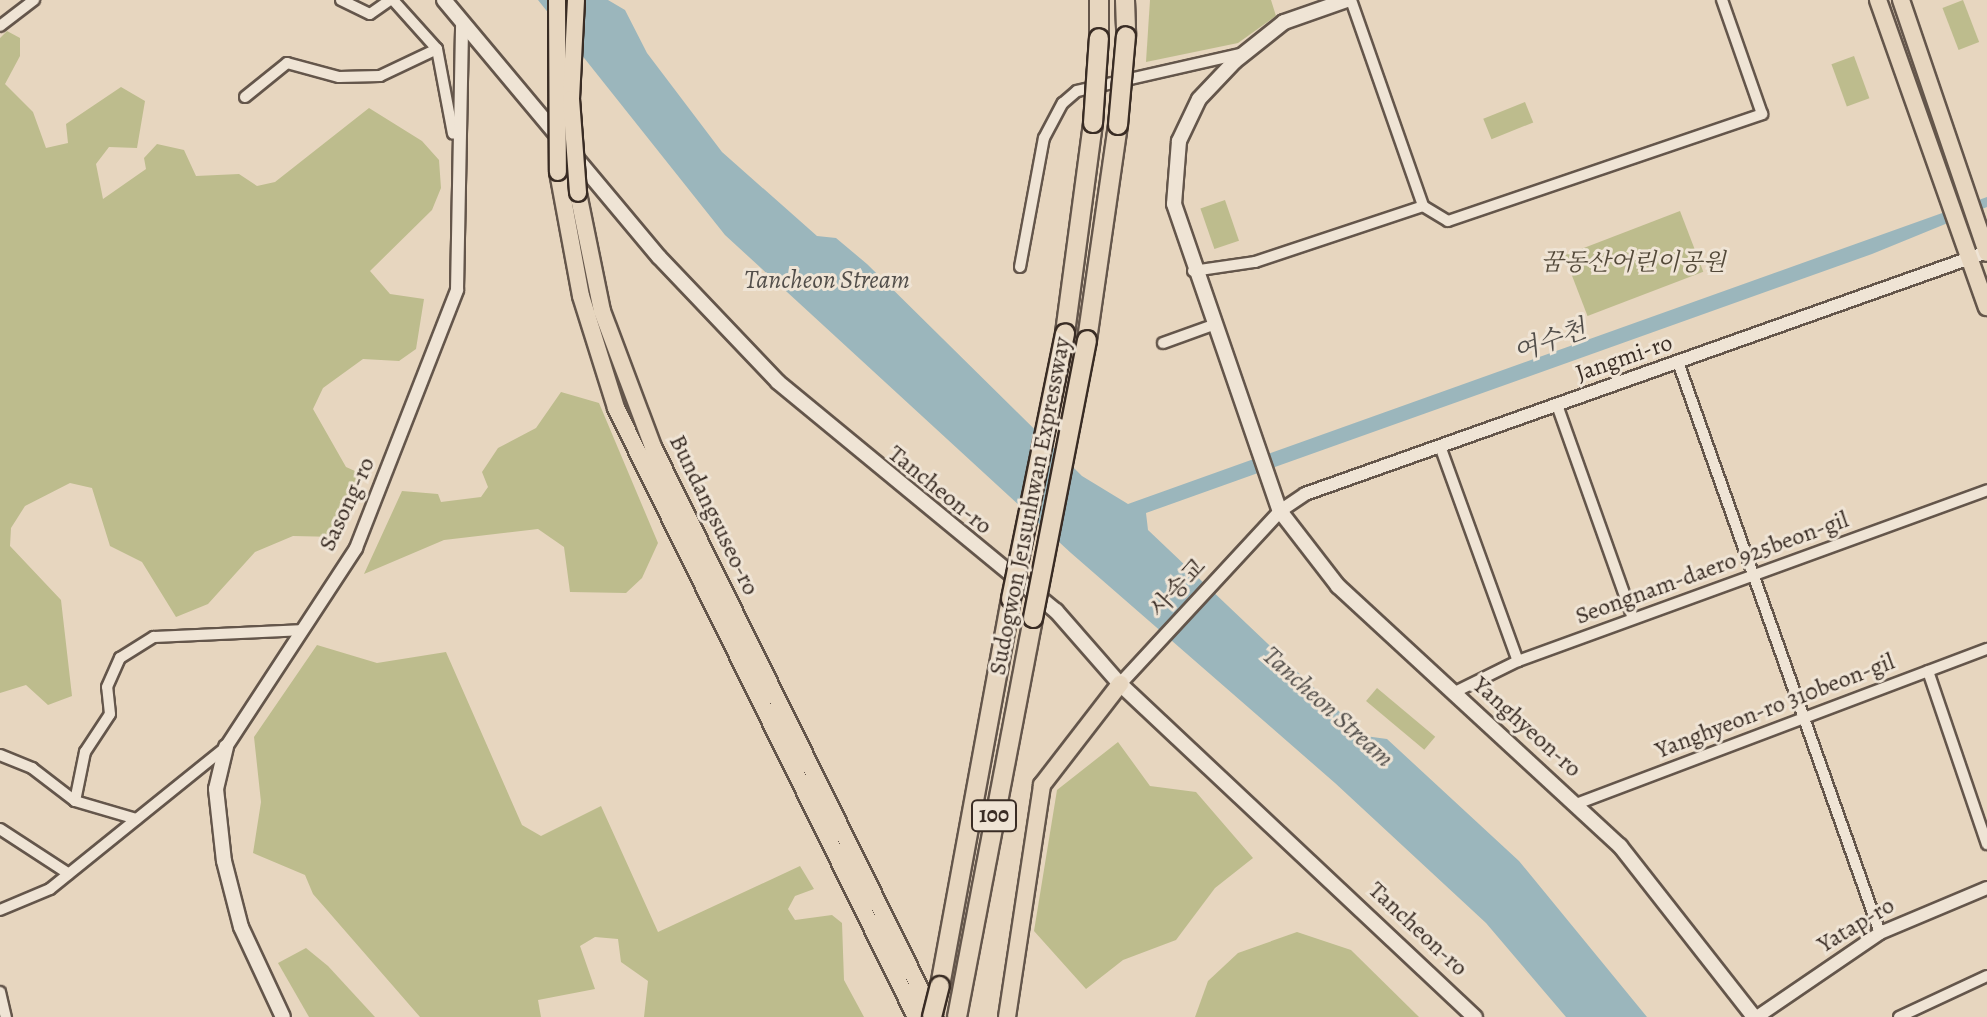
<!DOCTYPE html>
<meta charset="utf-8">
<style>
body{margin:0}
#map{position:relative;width:1987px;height:1017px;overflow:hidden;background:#e7d6bf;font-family:Alegreya,"Noto Serif KR",serif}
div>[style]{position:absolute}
.green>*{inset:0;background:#bdbc8d;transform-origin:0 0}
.water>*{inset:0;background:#9bb6bc}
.roads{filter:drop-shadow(2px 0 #64564b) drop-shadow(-2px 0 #64564b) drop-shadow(0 2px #64564b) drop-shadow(0 -2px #64564b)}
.minor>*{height:10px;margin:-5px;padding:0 5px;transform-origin:5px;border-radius:5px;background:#efe4d5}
.tertiary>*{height:12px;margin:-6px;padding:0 6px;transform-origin:6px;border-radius:6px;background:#efe4d5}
.secondary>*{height:14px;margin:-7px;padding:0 7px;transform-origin:7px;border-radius:7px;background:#efe4d5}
.primary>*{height:16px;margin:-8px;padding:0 8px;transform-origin:8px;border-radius:8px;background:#e7d6bf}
.trunk>*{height:16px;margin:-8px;padding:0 8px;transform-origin:8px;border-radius:8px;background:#e7d6bf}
.motorway>*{height:18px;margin:-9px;padding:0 9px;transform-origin:9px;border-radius:9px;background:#e7d6bf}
.bridges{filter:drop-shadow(2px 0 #392c24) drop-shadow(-2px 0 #392c24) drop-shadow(0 2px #392c24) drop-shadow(0 -2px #392c24)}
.trunk-bridge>*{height:16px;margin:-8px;padding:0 8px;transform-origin:8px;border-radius:8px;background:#e7d6bf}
.motorway-bridge>*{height:18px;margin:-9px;padding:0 9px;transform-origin:9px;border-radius:9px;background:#e7d6bf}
span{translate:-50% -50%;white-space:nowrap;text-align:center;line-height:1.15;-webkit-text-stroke:6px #efe4d5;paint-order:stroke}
.shield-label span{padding:2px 6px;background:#efe4d5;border:2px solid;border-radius:6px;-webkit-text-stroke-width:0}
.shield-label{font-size:22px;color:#392c24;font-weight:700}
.park-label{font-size:24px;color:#534939;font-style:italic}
.street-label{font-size:24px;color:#392c24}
.water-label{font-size:26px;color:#524e4a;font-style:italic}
</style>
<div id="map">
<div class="green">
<i style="clip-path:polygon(1150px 0,1271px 0,1276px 16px,1238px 43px,1146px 62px)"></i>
<i style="left:1963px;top:0;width:45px;height:22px;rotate:69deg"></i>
<i style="clip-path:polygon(7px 31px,20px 38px,20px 56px,5px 84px,33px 112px,46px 148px,68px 143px,66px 124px,121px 87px,145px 101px,137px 148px,109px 147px,96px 164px,103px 199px,146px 169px,144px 158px,157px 144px,184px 150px,196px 176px,239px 174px,257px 186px,275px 182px,369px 108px,422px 141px,439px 160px,441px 188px,432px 210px,370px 271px,390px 294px,424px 299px,416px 349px,399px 361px,363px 359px,323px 388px,313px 409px,346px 467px,364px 475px,338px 537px,293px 536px,255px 552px,208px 604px,176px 617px,142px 562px,110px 546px,92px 488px,70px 483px,25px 506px,11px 528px,10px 546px,61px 600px,72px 696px,48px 705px,26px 685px,0 693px,0 38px)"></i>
<i style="left:1854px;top:56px;width:45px;height:24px;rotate:70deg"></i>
<i style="left:1525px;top:102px;width:22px;height:45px;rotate:68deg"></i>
<i style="left:1225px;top:200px;width:43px;height:26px;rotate:71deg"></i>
<i style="left:1680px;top:211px;width:65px;height:124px;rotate:69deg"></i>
<i style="clip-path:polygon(561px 392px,599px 403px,658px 543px,642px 578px,626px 593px,570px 592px,564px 547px,538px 529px,444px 540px,364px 574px,402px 491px,438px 494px,441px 502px,481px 497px,488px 487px,482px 472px,498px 448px,536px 428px)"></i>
<i style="clip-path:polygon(317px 645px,377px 663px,446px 652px,522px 825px,541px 836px,601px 806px,658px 932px,800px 866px,814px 889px,795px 896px,788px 909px,795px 920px,832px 915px,842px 923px,844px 980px,864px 1017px,644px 1017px,648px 981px,621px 962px,618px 939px,595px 937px,580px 946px,595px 989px,538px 1000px,541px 1017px,420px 1017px,313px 894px,305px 875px,253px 853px,261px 802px,254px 737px)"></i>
<i style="left:1377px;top:688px;width:76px;height:17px;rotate:40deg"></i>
<i style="clip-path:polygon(1118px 742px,1150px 786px,1196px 792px,1253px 858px,1215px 888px,1176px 940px,1123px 960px,1086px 989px,1034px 931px,1057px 790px)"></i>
<i style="clip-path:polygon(1297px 932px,1351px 950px,1419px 1017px,1195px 1017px,1208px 981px,1238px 953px)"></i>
<i style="clip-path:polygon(306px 948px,328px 966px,375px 1017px,309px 1017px,278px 963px)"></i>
</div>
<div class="water">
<i style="clip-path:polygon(538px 0,608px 0,625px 10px,647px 53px,722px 152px,817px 236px,836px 238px,867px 264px,1082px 476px,1128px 504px,1987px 197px,1987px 207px,1872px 254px,1146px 513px,1148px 530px,1365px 736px,1387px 739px,1519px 861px,1647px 1017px,1566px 1017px,1486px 923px,1335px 783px,1071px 553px,725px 235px)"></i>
</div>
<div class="roads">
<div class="minor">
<i style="left:341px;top:0;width:32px;rotate:26deg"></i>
<i style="left:370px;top:14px;width:24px;rotate:-35deg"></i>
<i style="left:393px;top:0;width:66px;rotate:48.1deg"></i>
<i style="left:437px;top:49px;width:86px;rotate:79.3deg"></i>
<i style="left:1351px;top:0;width:218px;rotate:70.7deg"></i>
<i style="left:0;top:26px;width:43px;rotate:-37.4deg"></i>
<i style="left:245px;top:97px;width:54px;rotate:-39deg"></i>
<i style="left:287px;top:63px;width:54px;rotate:15.1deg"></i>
<i style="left:339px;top:77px;width:41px;rotate:-1.4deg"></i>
<i style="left:380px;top:76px;width:63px;rotate:-25.3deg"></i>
<i style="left:1020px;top:267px;width:131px;rotate:-79.5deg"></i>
<i style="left:1044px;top:138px;width:40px;rotate:-62deg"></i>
<i style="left:1063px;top:103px;width:18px;rotate:-41deg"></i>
<i style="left:1077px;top:91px;width:171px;rotate:-12.8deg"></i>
<i style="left:1193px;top:271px;width:63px;rotate:-8.3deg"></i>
<i style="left:1255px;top:262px;width:177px;rotate:-18.4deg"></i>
<i style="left:1423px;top:206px;width:29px;rotate:31deg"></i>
<i style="left:1448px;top:221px;width:332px;rotate:-18.8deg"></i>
<i style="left:1762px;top:114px;width:121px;rotate:-109.3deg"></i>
<i style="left:1163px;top:343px;width:53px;rotate:-19.8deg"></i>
<i style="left:1678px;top:362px;width:606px;rotate:70.52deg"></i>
<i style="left:1557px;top:405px;width:226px;rotate:70.4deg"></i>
<i style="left:1440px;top:446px;width:229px;rotate:70.1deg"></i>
<i style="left:1928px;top:671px;width:183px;rotate:71.2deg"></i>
<i style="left:1455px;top:692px;width:70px;rotate:-26.2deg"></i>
<i style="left:1518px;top:661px;width:499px;rotate:-20deg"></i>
<i style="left:0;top:755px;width:35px;rotate:22deg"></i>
<i style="left:32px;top:768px;width:54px;rotate:37.5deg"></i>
<i style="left:75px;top:801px;width:64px;rotate:16.4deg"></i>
<i style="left:75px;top:801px;width:50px;rotate:-78.5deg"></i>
<i style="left:85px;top:752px;width:45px;rotate:-56.7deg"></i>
<i style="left:110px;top:714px;width:27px;rotate:-96deg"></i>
<i style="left:107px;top:687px;width:32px;rotate:-66deg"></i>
<i style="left:120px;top:658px;width:40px;rotate:-32deg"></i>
<i style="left:154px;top:637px;width:146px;rotate:-2.7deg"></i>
<i style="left:1579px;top:803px;width:436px;rotate:-20.7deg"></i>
<i style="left:0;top:829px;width:82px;rotate:33.1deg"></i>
<i style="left:0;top:910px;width:54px;rotate:-22.8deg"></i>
<i style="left:50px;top:889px;width:226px;rotate:-38.9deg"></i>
<i style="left:0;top:992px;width:26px;rotate:77deg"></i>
<i style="left:1899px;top:1017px;width:97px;rotate:-25deg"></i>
</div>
<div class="tertiary">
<i style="left:1120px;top:684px;width:236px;rotate:-47.2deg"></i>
<i style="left:1280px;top:511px;width:30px;rotate:-34deg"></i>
<i style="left:1305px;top:494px;width:724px;rotate:-19.54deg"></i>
<i style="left:226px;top:747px;width:238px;rotate:-56.8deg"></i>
<i style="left:356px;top:548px;width:277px;rotate:-68.6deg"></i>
<i style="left:457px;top:290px;width:266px;rotate:-88.9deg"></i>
<i style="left:1757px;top:1017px;width:149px;rotate:-34.3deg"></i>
<i style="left:1880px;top:933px;width:116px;rotate:-22.8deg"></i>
</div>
<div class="secondary">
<i style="left:444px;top:0;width:335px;rotate:50.1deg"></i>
<i style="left:659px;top:257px;width:173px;rotate:46.4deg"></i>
<i style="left:778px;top:382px;width:360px;rotate:39.5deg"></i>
<i style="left:1056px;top:611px;width:97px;rotate:48.8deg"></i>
<i style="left:1120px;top:684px;width:487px;rotate:43.2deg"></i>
<i style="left:1347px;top:0;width:67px;rotate:160.8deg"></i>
<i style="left:1284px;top:22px;width:63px;rotate:141.5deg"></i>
<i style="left:1235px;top:61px;width:52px;rotate:133.5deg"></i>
<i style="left:1199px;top:99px;width:47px;rotate:115.5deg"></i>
<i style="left:1179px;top:141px;width:63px;rotate:94.5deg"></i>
<i style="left:1174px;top:204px;width:325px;rotate:71deg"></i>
<i style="left:1280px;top:511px;width:95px;rotate:52.3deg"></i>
<i style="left:1338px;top:586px;width:384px;rotate:42.7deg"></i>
<i style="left:1620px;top:846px;width:217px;rotate:51.9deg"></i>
<i style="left:226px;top:747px;width:43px;rotate:103.4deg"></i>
<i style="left:216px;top:789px;width:72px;rotate:83.7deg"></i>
<i style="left:224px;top:861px;width:68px;rotate:75.6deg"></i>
<i style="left:241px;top:927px;width:99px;rotate:65deg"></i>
</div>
<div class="primary">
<i style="left:1878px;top:0;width:326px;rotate:70.5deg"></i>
<i style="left:1901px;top:0;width:267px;rotate:71.2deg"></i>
</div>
<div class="trunk">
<i style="left:558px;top:172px;width:126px;rotate:79.5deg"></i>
<i style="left:581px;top:296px;width:117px;rotate:72.6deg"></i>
<i style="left:616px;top:408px;width:679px;rotate:63.77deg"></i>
<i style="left:578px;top:193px;width:120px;rotate:78.5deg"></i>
<i style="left:602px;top:311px;width:145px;rotate:69.4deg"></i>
<i style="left:653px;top:447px;width:636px;rotate:63.76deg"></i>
<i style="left:1007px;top:1017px;width:235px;rotate:-81.4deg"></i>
<i style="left:1042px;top:785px;width:128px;rotate:-52.3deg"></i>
</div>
<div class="motorway">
<i style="left:1099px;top:0;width:38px;rotate:90deg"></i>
<i style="left:1125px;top:0;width:36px;rotate:88deg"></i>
<i style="left:1065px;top:333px;width:212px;rotate:-82.4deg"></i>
<i style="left:1087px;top:340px;width:217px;rotate:-81.8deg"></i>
<i style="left:940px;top:986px;width:393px;rotate:-79.6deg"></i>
<i style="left:957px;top:1017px;width:406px;rotate:-79.2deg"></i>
</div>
</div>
<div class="bridges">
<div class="trunk-bridge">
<i style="left:557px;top:0;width:172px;rotate:89.7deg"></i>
<i style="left:576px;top:0;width:99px;rotate:92.9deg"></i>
<i style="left:571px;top:99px;width:94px;rotate:85.7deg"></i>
</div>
<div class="motorway-bridge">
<i style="left:1093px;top:123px;width:85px;rotate:-86deg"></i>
<i style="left:1118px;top:125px;width:89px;rotate:-84.9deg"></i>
<i style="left:1011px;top:599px;width:271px;rotate:-78.5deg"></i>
<i style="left:1033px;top:618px;width:283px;rotate:-79deg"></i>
<i style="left:932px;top:1017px;width:32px;rotate:-76deg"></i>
</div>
</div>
<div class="shield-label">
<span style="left:994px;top:816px">100</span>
</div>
<div class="park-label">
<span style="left:1633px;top:263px">꿈동산어린이공원</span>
</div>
<div class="street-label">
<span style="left:1624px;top:358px;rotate:-19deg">Jangmi-ro</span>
<span style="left:940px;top:490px;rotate:39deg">Tancheon-ro</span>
<span style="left:347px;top:504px;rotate:-65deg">Sasong-ro</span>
<span style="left:1030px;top:506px;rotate:-79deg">Sudogwon Je1sunhwan Expressway</span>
<span style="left:714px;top:515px;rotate:64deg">Bundangsuseo-ro</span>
<span style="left:1712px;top:568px;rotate:-20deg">Seongnam-daero 925beon-gil</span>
<span style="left:1178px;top:588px;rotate:-47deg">사송교</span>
<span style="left:1775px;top:706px;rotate:-21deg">Yanghyeon-ro 310beon-gil</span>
<span style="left:1527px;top:727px;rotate:42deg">Yanghyeon-ro</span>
<span style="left:1856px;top:925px;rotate:-31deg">Yatap-ro</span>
<span style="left:1418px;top:929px;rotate:43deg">Tancheon-ro</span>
</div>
<div class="water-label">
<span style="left:827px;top:280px">Tancheon Stream</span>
<span style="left:1550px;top:341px;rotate:-20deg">여수천</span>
<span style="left:1328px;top:707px;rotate:42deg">Tancheon Stream</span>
</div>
</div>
